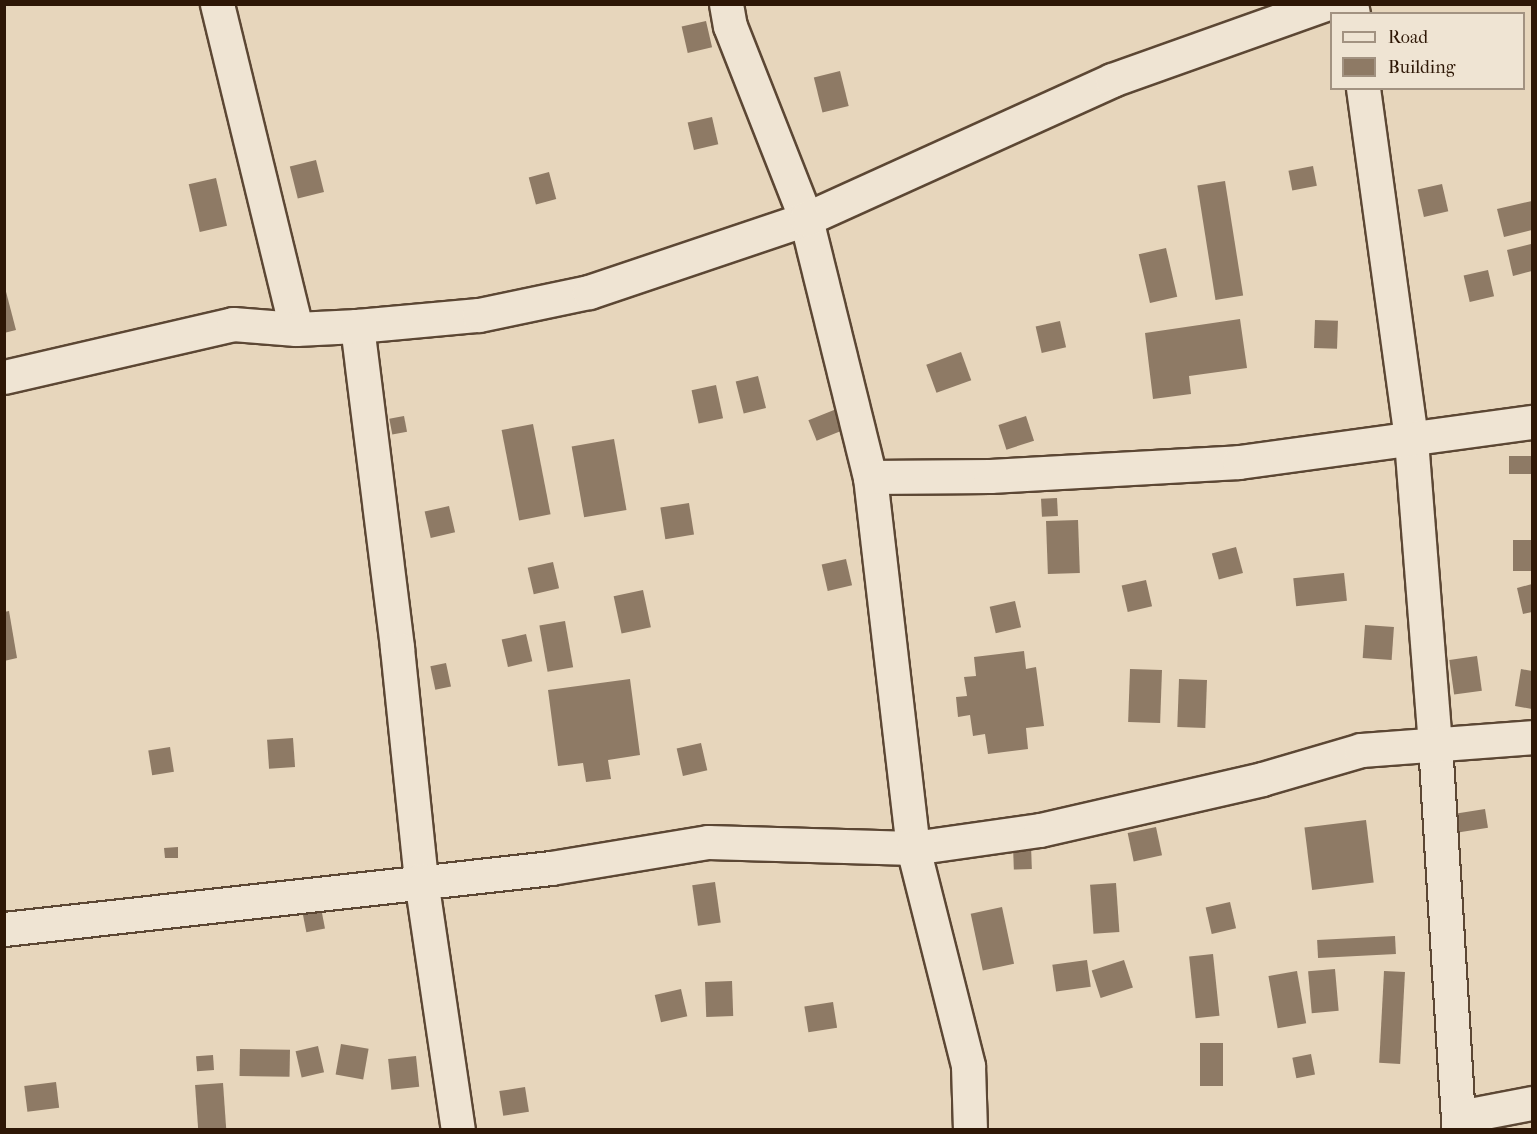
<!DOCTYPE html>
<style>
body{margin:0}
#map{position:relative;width:1537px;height:1134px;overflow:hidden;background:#e7d6bc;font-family:"IM FELL French Canon",serif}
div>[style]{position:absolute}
.building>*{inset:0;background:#8e7a65;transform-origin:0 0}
.roads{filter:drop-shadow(2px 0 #5c4734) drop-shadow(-2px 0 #5c4734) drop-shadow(0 2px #5c4734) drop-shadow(0 -2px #5c4734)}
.street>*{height:33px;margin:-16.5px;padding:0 16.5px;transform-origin:16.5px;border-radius:16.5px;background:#efe4d3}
span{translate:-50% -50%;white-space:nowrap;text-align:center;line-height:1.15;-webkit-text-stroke:4.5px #efe4d3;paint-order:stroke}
.frame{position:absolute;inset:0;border:6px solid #2e1706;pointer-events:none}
.legend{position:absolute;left:1330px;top:12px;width:195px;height:78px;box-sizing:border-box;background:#efe4d3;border:2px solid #a29281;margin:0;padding:8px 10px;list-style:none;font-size:18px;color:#2e1706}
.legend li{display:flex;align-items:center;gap:12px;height:30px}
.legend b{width:30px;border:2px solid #a29281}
</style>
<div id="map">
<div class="building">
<i style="left:706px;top:21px;width:27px;height:25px;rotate:77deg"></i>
<i style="left:840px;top:71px;width:36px;height:27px;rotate:76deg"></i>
<i style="left:712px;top:117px;width:28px;height:25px;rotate:77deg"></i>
<i style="left:316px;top:160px;width:33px;height:27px;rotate:76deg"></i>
<i style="left:1313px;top:166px;width:20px;height:25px;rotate:79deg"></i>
<i style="left:549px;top:172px;width:28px;height:21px;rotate:75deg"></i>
<i style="left:216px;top:178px;width:49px;height:28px;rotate:77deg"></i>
<i style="left:1225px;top:181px;width:116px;height:28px;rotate:81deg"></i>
<i style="left:1442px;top:184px;width:28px;height:25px;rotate:77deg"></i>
<i style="clip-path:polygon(1532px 201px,1532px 230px,1504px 237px,1497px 209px)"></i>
<i style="clip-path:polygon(1531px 244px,1532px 271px,1513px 276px,1507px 250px)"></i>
<i style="left:1166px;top:248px;width:50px;height:28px;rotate:77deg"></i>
<i style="left:1488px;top:270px;width:27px;height:25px;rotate:77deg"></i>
<i style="clip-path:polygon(4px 284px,16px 330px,4px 333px)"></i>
<i style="clip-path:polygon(1240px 319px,1247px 368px,1189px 376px,1191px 394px,1153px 399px,1145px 333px)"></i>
<i style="left:1315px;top:320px;width:23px;height:28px;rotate:2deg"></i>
<i style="left:1060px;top:321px;width:27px;height:25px;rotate:77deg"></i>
<i style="left:961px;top:352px;width:30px;height:37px;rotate:70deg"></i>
<i style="left:758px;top:376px;width:33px;height:23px;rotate:76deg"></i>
<i style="left:716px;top:385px;width:34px;height:25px;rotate:78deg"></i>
<i style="left:839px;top:408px;width:22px;height:33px;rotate:68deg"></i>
<i style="left:404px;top:416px;width:16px;height:15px;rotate:79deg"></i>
<i style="left:1026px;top:416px;width:26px;height:29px;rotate:72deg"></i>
<i style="left:533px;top:424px;width:92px;height:32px;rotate:79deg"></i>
<i style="left:614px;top:439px;width:72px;height:43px;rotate:80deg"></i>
<i style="left:1532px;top:456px;width:18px;height:23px;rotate:90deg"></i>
<i style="left:1057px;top:498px;width:18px;height:16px;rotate:87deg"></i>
<i style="left:689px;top:503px;width:32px;height:29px;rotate:81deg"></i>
<i style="left:449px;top:506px;width:27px;height:25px;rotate:77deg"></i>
<i style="left:1078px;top:520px;width:53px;height:32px;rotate:88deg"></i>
<i style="left:1532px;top:540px;width:31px;height:19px;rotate:90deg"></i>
<i style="left:1236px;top:547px;width:27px;height:25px;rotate:75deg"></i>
<i style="left:846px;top:559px;width:27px;height:25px;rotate:77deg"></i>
<i style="left:553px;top:562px;width:27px;height:26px;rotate:77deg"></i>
<i style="left:1344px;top:573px;width:28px;height:51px;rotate:84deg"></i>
<i style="left:1146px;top:580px;width:27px;height:25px;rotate:77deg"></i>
<i style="clip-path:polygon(1532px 584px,1532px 612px,1523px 614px,1517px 588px)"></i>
<i style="left:643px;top:590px;width:38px;height:30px;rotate:78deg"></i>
<i style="left:1015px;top:601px;width:27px;height:26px;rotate:77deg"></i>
<i style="clip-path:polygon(9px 611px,17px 658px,4px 661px,4px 612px)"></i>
<i style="left:565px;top:621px;width:47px;height:26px;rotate:80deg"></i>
<i style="left:1365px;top:625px;width:29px;height:33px;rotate:4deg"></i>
<i style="left:526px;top:634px;width:28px;height:25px;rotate:77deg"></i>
<i style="clip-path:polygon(1024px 651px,1026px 669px,1036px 667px,1044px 726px,1026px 728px,1028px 749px,988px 754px,985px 734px,973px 736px,970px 715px,958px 717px,956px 697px,967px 696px,964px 677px,976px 676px,974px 657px)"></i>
<i style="left:1477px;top:656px;width:35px;height:28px;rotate:82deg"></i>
<i style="left:446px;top:663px;width:24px;height:16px;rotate:78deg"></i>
<i style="left:1130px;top:669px;width:32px;height:53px;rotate:2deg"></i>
<i style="clip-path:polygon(1521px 669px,1532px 671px,1532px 709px,1515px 706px)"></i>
<i style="clip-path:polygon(630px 679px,640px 755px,608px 760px,611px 779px,586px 782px,583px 763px,558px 766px,548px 690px)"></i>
<i style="left:1179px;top:679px;width:28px;height:48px;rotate:2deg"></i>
<i style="left:293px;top:738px;width:29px;height:26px;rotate:86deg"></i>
<i style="left:701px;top:743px;width:28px;height:25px;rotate:77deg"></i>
<i style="left:170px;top:747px;width:25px;height:22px;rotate:81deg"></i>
<i style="left:1485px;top:809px;width:19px;height:32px;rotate:81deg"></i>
<i style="left:1366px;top:820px;width:63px;height:62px;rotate:83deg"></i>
<i style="left:1156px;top:827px;width:29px;height:29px;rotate:78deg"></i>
<i style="left:1031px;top:845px;width:24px;height:18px;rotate:88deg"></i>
<i style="clip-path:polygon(178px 847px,178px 858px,165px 858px,164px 848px)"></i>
<i style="left:715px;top:882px;width:41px;height:23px;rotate:82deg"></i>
<i style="left:1116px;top:883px;width:49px;height:26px;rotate:86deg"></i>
<i style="left:1230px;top:902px;width:27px;height:25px;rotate:77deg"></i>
<i style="left:1002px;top:907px;width:58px;height:32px;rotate:78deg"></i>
<i style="left:321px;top:908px;width:21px;height:19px;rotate:79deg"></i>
<i style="left:1395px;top:936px;width:18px;height:78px;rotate:87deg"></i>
<i style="left:1213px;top:954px;width:62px;height:24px;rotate:84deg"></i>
<i style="left:1087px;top:960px;width:27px;height:35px;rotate:82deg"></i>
<i style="left:1124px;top:960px;width:29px;height:34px;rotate:72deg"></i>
<i style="left:1335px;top:969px;width:42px;height:27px;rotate:85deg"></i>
<i style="left:1297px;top:971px;width:53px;height:29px;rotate:80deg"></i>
<i style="left:1384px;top:971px;width:21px;height:92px;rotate:3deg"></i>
<i style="left:732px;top:981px;width:35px;height:27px;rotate:88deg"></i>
<i style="left:681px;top:989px;width:28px;height:27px;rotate:77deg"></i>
<i style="left:833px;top:1002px;width:26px;height:29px;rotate:81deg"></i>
<i style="left:1223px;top:1043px;width:43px;height:23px;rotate:90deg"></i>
<i style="left:341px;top:1044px;width:28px;height:31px;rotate:10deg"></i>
<i style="left:318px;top:1046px;width:27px;height:23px;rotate:77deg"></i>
<i style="left:240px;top:1049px;width:50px;height:27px;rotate:1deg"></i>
<i style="left:1311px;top:1054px;width:21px;height:19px;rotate:79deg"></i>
<i style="left:213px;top:1055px;width:15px;height:17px;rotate:86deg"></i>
<i style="left:416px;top:1056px;width:31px;height:28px;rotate:84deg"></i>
<i style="left:56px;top:1082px;width:26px;height:32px;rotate:83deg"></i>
<i style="left:223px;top:1083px;width:47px;height:28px;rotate:86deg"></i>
<i style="left:525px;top:1087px;width:25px;height:26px;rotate:81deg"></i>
</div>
<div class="roads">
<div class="street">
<i style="left:217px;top:4px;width:334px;rotate:76.3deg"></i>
<i style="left:726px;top:4px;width:22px;rotate:80deg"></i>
<i style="left:730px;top:26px;width:207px;rotate:68.5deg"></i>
<i style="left:806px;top:219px;width:266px;rotate:76.1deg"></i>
<i style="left:870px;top:477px;width:373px;rotate:83.4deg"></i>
<i style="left:913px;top:848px;width:225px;rotate:75.8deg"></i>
<i style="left:968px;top:1066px;width:64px;rotate:88.2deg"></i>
<i style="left:1351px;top:4px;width:10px;rotate:79deg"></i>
<i style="left:1363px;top:88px;width:355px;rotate:82.2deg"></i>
<i style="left:1411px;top:440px;width:304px;rotate:85.5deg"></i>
<i style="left:1435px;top:743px;width:388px;rotate:86.5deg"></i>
<i style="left:357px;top:326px;width:324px;rotate:82.9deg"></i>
<i style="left:397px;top:648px;width:233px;rotate:84.1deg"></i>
<i style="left:421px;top:880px;width:253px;rotate:81.6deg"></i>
<i style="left:4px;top:377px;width:235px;rotate:-13deg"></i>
<i style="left:233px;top:324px;width:63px;rotate:4.5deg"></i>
<i style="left:296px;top:329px;width:61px;rotate:-2.8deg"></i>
<i style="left:357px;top:326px;width:122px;rotate:-5.2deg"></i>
<i style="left:479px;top:315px;width:112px;rotate:-11.8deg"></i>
<i style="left:589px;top:292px;width:229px;rotate:-18.6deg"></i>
<i style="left:806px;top:219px;width:336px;rotate:-24.4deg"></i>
<i style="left:1112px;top:80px;width:227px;rotate:-19.6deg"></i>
<i style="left:870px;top:477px;width:120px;rotate:-0.5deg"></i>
<i style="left:990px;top:476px;width:249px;rotate:-3.2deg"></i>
<i style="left:1239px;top:462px;width:296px;rotate:-7.8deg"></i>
<i style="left:4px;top:929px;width:550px;rotate:-6.36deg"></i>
<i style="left:551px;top:868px;width:159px;rotate:-9.4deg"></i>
<i style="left:708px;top:842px;width:205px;rotate:1.7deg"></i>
<i style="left:913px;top:848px;width:128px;rotate:-8.1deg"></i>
<i style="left:1040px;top:830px;width:228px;rotate:-12.9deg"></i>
<i style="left:1262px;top:779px;width:103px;rotate:-16.3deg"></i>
<i style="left:1361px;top:750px;width:171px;rotate:-4.3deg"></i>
<i style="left:1459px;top:1117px;width:74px;rotate:-10.9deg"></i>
</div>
</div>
<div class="frame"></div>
<ul class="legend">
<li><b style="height:8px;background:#efe4d3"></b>Road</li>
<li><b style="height:16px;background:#8e7a65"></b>Building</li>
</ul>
</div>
